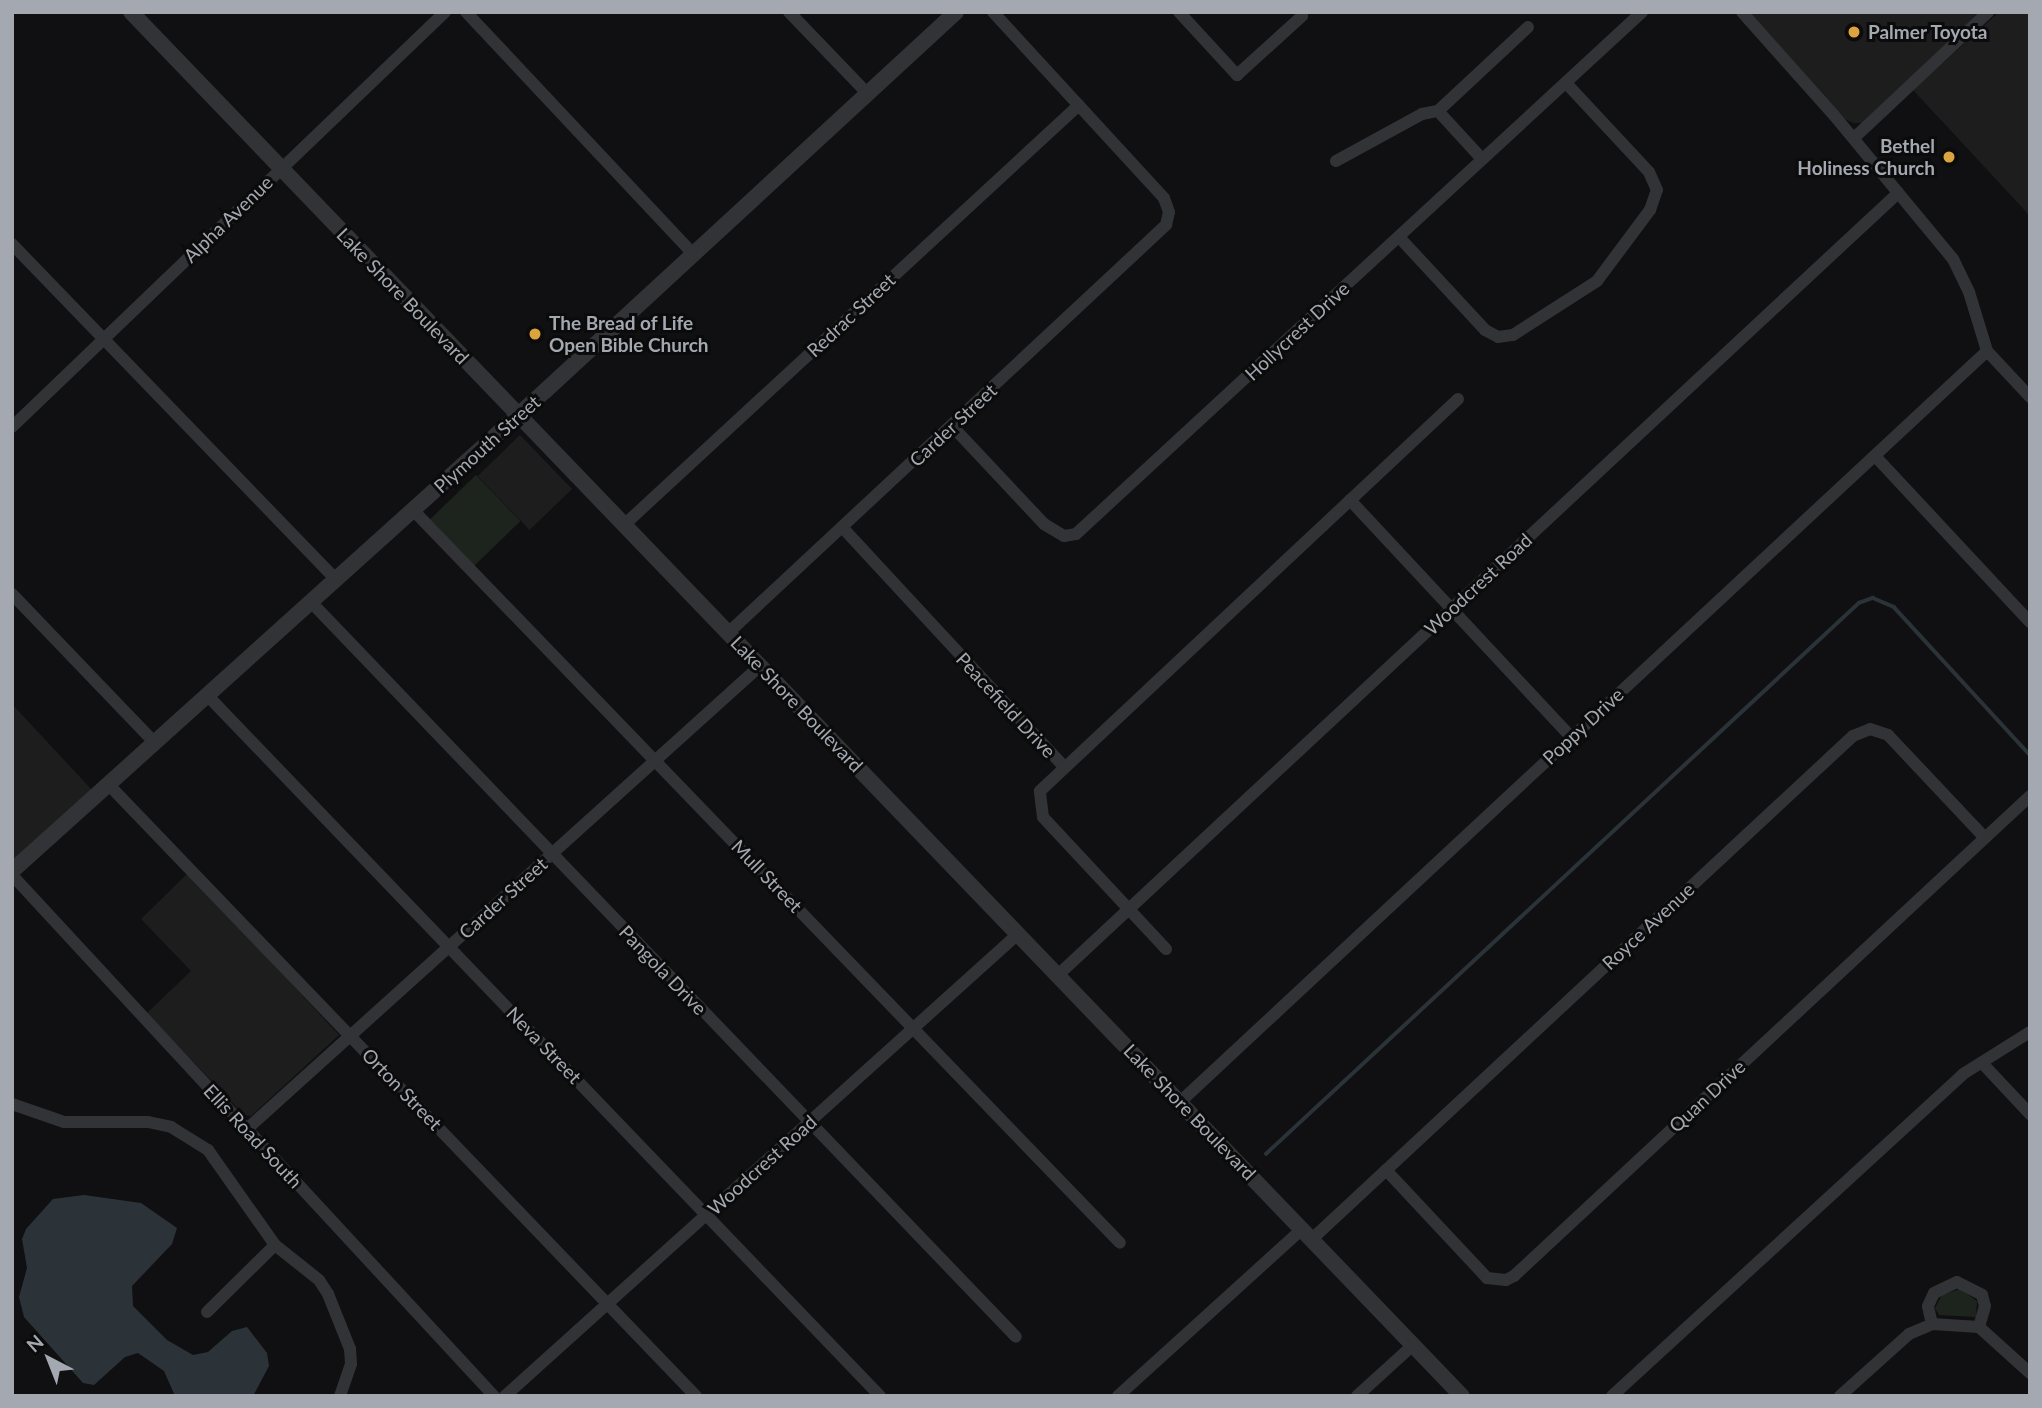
<!DOCTYPE html>
<style>
body{margin:0}
#map{position:relative;width:2042px;height:1408px;overflow:hidden;background:#101012;font-family:Lato,sans-serif}
div>[style]{position:absolute}
.built>*{inset:0;background:#1d1d1e;transform-origin:0 0}
.green>*{inset:0;background:#1d241e;transform-origin:0 0}
.water>*{inset:0;background:#2b3339}
.stream>*{height:3.5px;margin:-1.75px;padding:0 1.75px;transform-origin:1.75px;border-radius:1.75px;background:#2b3339}
.minor>*{height:12px;margin:-6px;padding:0 6px;transform-origin:6px;border-radius:6px;background:#323336}
.tertiary>*{height:16px;margin:-8px;padding:0 8px;transform-origin:8px;border-radius:8px;background:#323336}
.dots>*{width:19px;height:19px;translate:-50% -50%;box-sizing:border-box;border:4px solid #0b0b0c;border-radius:50%}
span{translate:-50% -50%;white-space:nowrap;text-align:center;line-height:1.15;-webkit-text-stroke:6px #0b0b0c;paint-order:stroke}
.poi-label{font-size:19px;color:#a3a8b1;font-weight:700}
.left{translate:0 -50%;text-align:left}
.right{translate:-100% -50%;text-align:right}
.street-label{font-size:19px;color:#a3a8b1}
.frame{position:absolute;inset:0;border:14px solid #a3a8b1;pointer-events:none}
.north{position:absolute;left:14px;top:1324px;width:70px;height:70px;-webkit-text-stroke:5px #0b0b0c;paint-order:stroke;rotate:318deg;font-size:19px;font-weight:700;line-height:28px;text-align:center;color:#a3a8b1}
.north::after{content:'';display:block;margin:auto;width:24px;height:32px;background:#a3a8b1;clip-path:polygon(50% 0,100% 100%,50% 72%,0 100%)}
</style>
<div id="map">
<div class="built">
<i style="clip-path:polygon(1749px 12px,1980px 12px,1862px 123px,1854px 123px,1844px 119px)"></i>
<i style="clip-path:polygon(1999px 12px,2030px 12px,2030px 216px,1913px 90px)"></i>
<i style="left:520px;top:435px;width:75px;height:59px;rotate:46deg"></i>
<i style="clip-path:polygon(12px 704px,92px 790px,17px 859px,12px 858px)"></i>
<i style="clip-path:polygon(188px 873px,339px 1035px,251px 1116px,244px 1115px,147px 1013px,191px 971px,141px 919px)"></i>
</div>
<div class="green">
<i style="left:476px;top:475px;width:64px;height:66px;rotate:46deg"></i>
<i style="clip-path:polygon(1960px 1289px,1977px 1301px,1976px 1317px,1939px 1315px,1935px 1308px,1942px 1295px)"></i>
</div>
<div class="water">
<i style="clip-path:polygon(84px 1195px,141px 1203px,177px 1228px,172px 1244px,132px 1286px,133px 1306px,167px 1340px,193px 1355px,208px 1352px,232px 1331px,247px 1327px,267px 1353px,269px 1366px,253px 1396px,175px 1396px,164px 1371px,138px 1353px,125px 1357px,94px 1385px,83px 1383px,24px 1317px,19px 1297px,27px 1268px,22px 1239px,26px 1229px,53px 1199px)"></i>
</div>
<div class="stream">
<i style="left:1266px;top:1154px;width:809px;rotate:-42.9deg"></i>
<i style="left:1859px;top:603px;width:15px;rotate:-20deg"></i>
<i style="left:1873px;top:598px;width:23px;rotate:23deg"></i>
<i style="left:1894px;top:607px;width:201px;rotate:47.4deg"></i>
</div>
<div class="minor">
<i style="left:466px;top:12px;width:332px;rotate:46.8deg"></i>
<i style="left:789px;top:12px;width:112px;rotate:46.1deg"></i>
<i style="left:1179px;top:12px;width:86px;rotate:47.4deg"></i>
<i style="left:1237px;top:75px;width:88px;rotate:-42.2deg"></i>
<i style="left:1742px;top:12px;width:137px;rotate:48.3deg"></i>
<i style="left:1833px;top:114px;width:188px;rotate:50.4deg"></i>
<i style="left:1953px;top:259px;width:37px;rotate:64deg"></i>
<i style="left:1969px;top:292px;width:62px;rotate:73deg"></i>
<i style="left:1987px;top:351px;width:63px;rotate:46.9deg"></i>
<i style="left:1438px;top:111px;width:123px;rotate:-43deg"></i>
<i style="left:1438px;top:111px;width:65px;rotate:47.5deg"></i>
<i style="left:1854px;top:138px;width:184px;rotate:-43.2deg"></i>
<i style="left:1336px;top:161px;width:98px;rotate:-28.7deg"></i>
<i style="left:1422px;top:114px;width:16px;rotate:-11deg"></i>
<i style="left:1399px;top:237px;width:127px;rotate:47.2deg"></i>
<i style="left:1485px;top:330px;width:15px;rotate:28deg"></i>
<i style="left:1498px;top:337px;width:15px;rotate:-8deg"></i>
<i style="left:1513px;top:335px;width:100px;rotate:-32.7deg"></i>
<i style="left:1597px;top:281px;width:89px;rotate:-53.3deg"></i>
<i style="left:1650px;top:210px;width:21px;rotate:-71deg"></i>
<i style="left:1657px;top:190px;width:20px;rotate:-114deg"></i>
<i style="left:1649px;top:172px;width:122px;rotate:-133deg"></i>
<i style="left:12px;top:244px;width:465px;rotate:46deg"></i>
<i style="left:952px;top:426px;width:134px;rotate:46.8deg"></i>
<i style="left:1044px;top:524px;width:23px;rotate:31deg"></i>
<i style="left:1064px;top:536px;width:12px;rotate:-9deg"></i>
<i style="left:1076px;top:534px;width:770px;rotate:-42.68deg"></i>
<i style="left:12px;top:427px;width:600px;rotate:-43.78deg"></i>
<i style="left:1875px;top:456px;width:227px;rotate:47deg"></i>
<i style="left:1350px;top:500px;width:324px;rotate:47deg"></i>
<i style="left:413px;top:510px;width:1018px;rotate:46.03deg"></i>
<i style="left:624px;top:525px;width:619px;rotate:-42.71deg"></i>
<i style="left:842px;top:527px;width:326px;rotate:47.2deg"></i>
<i style="left:12px;top:594px;width:205px;rotate:46.2deg"></i>
<i style="left:311px;top:602px;width:1018px;rotate:46.19deg"></i>
<i style="left:728px;top:633px;width:599px;rotate:-42.97deg"></i>
<i style="left:1166px;top:225px;width:13px;rotate:-77deg"></i>
<i style="left:1169px;top:212px;width:15px;rotate:-110deg"></i>
<i style="left:1164px;top:198px;width:253px;rotate:-132.6deg"></i>
<i style="left:207px;top:695px;width:972px;rotate:46.17deg"></i>
<i style="left:108px;top:784px;width:849px;rotate:46.15deg"></i>
<i style="left:12px;top:875px;width:710px;rotate:47.23deg"></i>
<i style="left:1166px;top:949px;width:180px;rotate:-133deg"></i>
<i style="left:1043px;top:817px;width:26px;rotate:-97deg"></i>
<i style="left:1040px;top:791px;width:573px;rotate:-43.16deg"></i>
<i style="left:1058px;top:975px;width:1148px;rotate:-42.95deg"></i>
<i style="left:1983px;top:1064px;width:69px;rotate:46.8deg"></i>
<i style="left:1180px;top:1102px;width:1102px;rotate:-42.94deg"></i>
<i style="left:12px;top:1104px;width:55px;rotate:19.1deg"></i>
<i style="left:64px;top:1122px;width:84px"></i>
<i style="left:148px;top:1122px;width:24px;rotate:12deg"></i>
<i style="left:171px;top:1127px;width:44px;rotate:31.9deg"></i>
<i style="left:208px;top:1150px;width:116px;rotate:54.8deg"></i>
<i style="left:275px;top:1245px;width:56px;rotate:38.5deg"></i>
<i style="left:319px;top:1280px;width:17px;rotate:57deg"></i>
<i style="left:328px;top:1294px;width:59px;rotate:68.2deg"></i>
<i style="left:350px;top:1349px;width:15px;rotate:86deg"></i>
<i style="left:351px;top:1364px;width:34px;rotate:109deg"></i>
<i style="left:247px;top:1129px;width:691px;rotate:-42.07deg"></i>
<i style="left:1386px;top:1170px;width:148px;rotate:46.9deg"></i>
<i style="left:1487px;top:1278px;width:19px;rotate:6deg"></i>
<i style="left:1506px;top:1280px;width:9px;rotate:-27deg"></i>
<i style="left:1514px;top:1276px;width:705px;rotate:-42.93deg"></i>
<i style="left:1312px;top:1239px;width:739px;rotate:-42.92deg"></i>
<i style="left:1853px;top:736px;width:18px;rotate:-22deg"></i>
<i style="left:1870px;top:729px;width:19px;rotate:18deg"></i>
<i style="left:1888px;top:735px;width:141px;rotate:46.7deg"></i>
<i style="left:207px;top:1312px;width:95px;rotate:-44.6deg"></i>
<i style="left:1932px;top:1324px;width:18px;rotate:-103deg"></i>
<i style="left:1928px;top:1306px;width:14px;rotate:-65deg"></i>
<i style="left:1934px;top:1293px;width:25px;rotate:-26deg"></i>
<i style="left:1957px;top:1282px;width:28px;rotate:27deg"></i>
<i style="left:1982px;top:1295px;width:11px;rotate:75deg"></i>
<i style="left:1985px;top:1306px;width:22px;rotate:106deg"></i>
<i style="left:505px;top:1396px;width:690px;rotate:-42.01deg"></i>
<i style="left:1118px;top:1396px;width:248px;rotate:-42.2deg"></i>
<i style="left:1357px;top:1396px;width:76px;rotate:-42.3deg"></i>
<i style="left:1612px;top:1396px;width:476px;rotate:-42.5deg"></i>
<i style="left:1963px;top:1074px;width:79px;rotate:-32.1deg"></i>
<i style="left:1840px;top:1396px;width:93px;rotate:-41.9deg"></i>
<i style="left:1909px;top:1334px;width:25px;rotate:-23deg"></i>
<i style="left:1932px;top:1324px;width:47px;rotate:3.7deg"></i>
<i style="left:1979px;top:1327px;width:69px;rotate:42deg"></i>
</div>
<div class="tertiary">
<i style="left:131px;top:12px;width:1920px;rotate:46.12deg"></i>
<i style="left:12px;top:871px;width:717px;rotate:-42.01deg"></i>
<i style="left:545px;top:391px;width:559px;rotate:-42.68deg"></i>
</div>
<div class="dots">
<i style="left:1854px;top:32px;background:#dba43e"></i>
<i style="left:1949px;top:157px;background:#dba43e"></i>
<i style="left:535px;top:334px;background:#dba43e"></i>
</div>
<div class="poi-label">
<span class="left" style="left:1868px;top:32px">Palmer Toyota</span>
<span class="right" style="left:1935px;top:157px">Bethel<br>Holiness Church</span>
<span class="left" style="left:549px;top:334px">The Bread of Life<br>Open Bible Church</span>
</div>
<div class="street-label">
<span style="left:228px;top:219px;rotate:-44deg">Alpha Avenue</span>
<span style="left:403px;top:296px;rotate:46deg">Lake Shore Boulevard</span>
<span style="left:851px;top:315px;rotate:-43deg">Redrac Street</span>
<span style="left:1297px;top:331px;rotate:-43deg">Hollycrest Drive</span>
<span style="left:953px;top:425px;rotate:-43deg">Carder Street</span>
<span style="left:487px;top:444px;rotate:-42deg">Plymouth Street</span>
<span style="left:1478px;top:584px;rotate:-43deg">Woodcrest Road</span>
<span style="left:797px;top:704px;rotate:46deg">Lake Shore Boulevard</span>
<span style="left:1006px;top:705px;rotate:47deg">Peacefield Drive</span>
<span style="left:1583px;top:726px;rotate:-43deg">Poppy Drive</span>
<span style="left:767px;top:876px;rotate:46deg">Mull Street</span>
<span style="left:503px;top:898px;rotate:-42deg">Carder Street</span>
<span style="left:1648px;top:926px;rotate:-43deg">Royce Avenue</span>
<span style="left:663px;top:970px;rotate:46deg">Pangola Drive</span>
<span style="left:544px;top:1045px;rotate:46deg">Neva Street</span>
<span style="left:402px;top:1089px;rotate:46deg">Orton Street</span>
<span style="left:1707px;top:1096px;rotate:-43deg">Quan Drive</span>
<span style="left:1190px;top:1112px;rotate:46deg">Lake Shore Boulevard</span>
<span style="left:253px;top:1136px;rotate:47deg">Ellis Road South</span>
<span style="left:762px;top:1165px;rotate:-42deg">Woodcrest Road</span>
</div>
<div class="frame"></div>
<div class="north">N</div>
</div>
